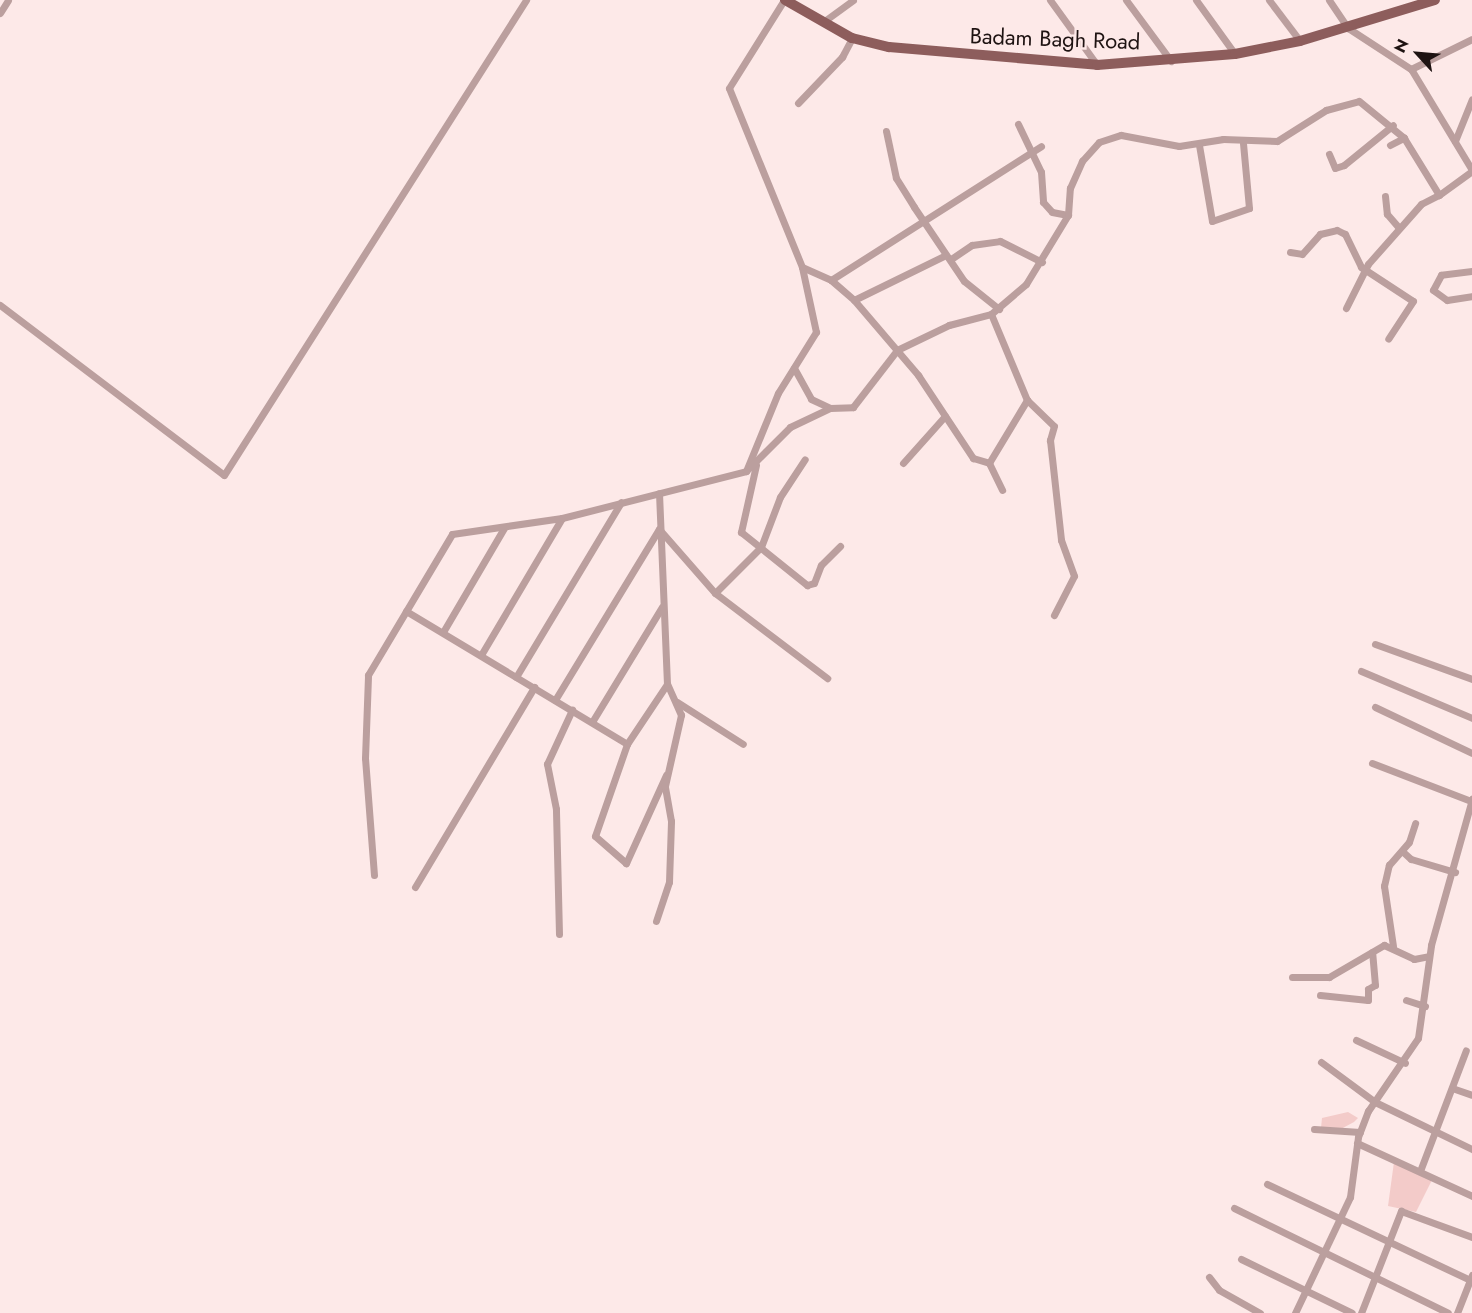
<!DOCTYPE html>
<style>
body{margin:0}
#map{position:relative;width:1472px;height:1313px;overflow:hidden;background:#fde9e8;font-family:Jost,sans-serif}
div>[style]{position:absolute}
.green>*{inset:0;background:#f3cbc9}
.minor>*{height:7px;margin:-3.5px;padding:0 3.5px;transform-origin:3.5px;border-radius:3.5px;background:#bb9f9e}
.primary>*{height:10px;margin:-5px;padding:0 5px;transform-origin:5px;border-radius:5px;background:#8d5d5c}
span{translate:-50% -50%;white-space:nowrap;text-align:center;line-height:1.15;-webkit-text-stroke:4.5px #fde9e8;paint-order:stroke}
.street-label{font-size:22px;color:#1e1312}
.north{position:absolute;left:1388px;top:24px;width:60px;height:60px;-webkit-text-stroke:4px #fde9e8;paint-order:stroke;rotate:296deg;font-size:16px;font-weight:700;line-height:24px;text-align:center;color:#1e1312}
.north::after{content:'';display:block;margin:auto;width:21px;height:27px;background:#1e1312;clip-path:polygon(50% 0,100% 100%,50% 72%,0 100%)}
</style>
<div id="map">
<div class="green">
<i style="clip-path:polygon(1348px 1112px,1358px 1118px,1354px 1122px,1339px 1130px,1321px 1128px,1322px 1118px)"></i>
<i style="clip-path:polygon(1394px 1162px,1432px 1180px,1416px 1212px,1388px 1206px)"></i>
</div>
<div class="minor">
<i style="left:1050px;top:0;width:80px;rotate:54.1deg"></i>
<i style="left:1126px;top:0;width:76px;rotate:53.6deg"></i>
<i style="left:1196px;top:0;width:67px;rotate:54.2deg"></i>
<i style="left:1269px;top:0;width:51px;rotate:52.9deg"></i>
<i style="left:1329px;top:0;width:34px;rotate:56deg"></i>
<i style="left:1348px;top:28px;width:75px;rotate:33.1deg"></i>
<i style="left:1411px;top:69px;width:118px;rotate:58.9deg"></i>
<i style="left:0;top:13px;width:15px;rotate:-58deg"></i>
<i style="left:823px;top:22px;width:37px;rotate:-36deg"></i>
<i style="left:1411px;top:69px;width:68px;rotate:-26.2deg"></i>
<i style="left:798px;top:103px;width:64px;rotate:-46.3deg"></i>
<i style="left:842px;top:57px;width:21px;rotate:-62deg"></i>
<i style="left:1018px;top:124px;width:53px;rotate:64.4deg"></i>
<i style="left:1041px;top:172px;width:30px;rotate:86deg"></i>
<i style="left:1043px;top:202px;width:13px;rotate:48deg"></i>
<i style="left:1052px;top:212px;width:16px;rotate:11deg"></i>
<i style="left:886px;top:131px;width:48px;rotate:78deg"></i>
<i style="left:896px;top:178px;width:34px;rotate:58deg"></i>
<i style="left:914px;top:207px;width:89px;rotate:56deg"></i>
<i style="left:964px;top:281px;width:45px;rotate:38.7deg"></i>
<i style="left:1455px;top:141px;width:45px;rotate:-68deg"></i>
<i style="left:1199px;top:145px;width:77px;rotate:80.3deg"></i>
<i style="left:1212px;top:221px;width:39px;rotate:-19deg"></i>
<i style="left:1249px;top:208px;width:65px;rotate:-95.3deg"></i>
<i style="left:1390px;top:145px;width:16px;rotate:-27deg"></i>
<i style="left:1329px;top:154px;width:15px;rotate:67deg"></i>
<i style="left:1335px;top:168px;width:9px;rotate:-18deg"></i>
<i style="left:1344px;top:165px;width:63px;rotate:-39.2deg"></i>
<i style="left:1385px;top:196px;width:18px;rotate:84deg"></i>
<i style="left:1387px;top:214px;width:18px;rotate:49deg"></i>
<i style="left:1290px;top:252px;width:12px;rotate:9deg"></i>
<i style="left:1302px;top:254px;width:27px;rotate:-48deg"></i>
<i style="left:1320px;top:234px;width:17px;rotate:-13deg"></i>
<i style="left:1337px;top:230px;width:9px;rotate:27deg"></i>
<i style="left:1345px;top:234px;width:37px;rotate:64deg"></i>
<i style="left:1361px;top:267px;width:62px;rotate:33.2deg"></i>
<i style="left:1413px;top:301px;width:45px;rotate:123.3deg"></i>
<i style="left:951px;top:259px;width:25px;rotate:-34deg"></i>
<i style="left:972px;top:245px;width:28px;rotate:-8deg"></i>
<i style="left:1000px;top:241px;width:47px;rotate:26.6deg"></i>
<i style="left:802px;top:267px;width:32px;rotate:24deg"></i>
<i style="left:831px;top:280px;width:30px;rotate:41deg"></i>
<i style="left:854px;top:300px;width:99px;rotate:49.5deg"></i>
<i style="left:918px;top:375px;width:100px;rotate:56.5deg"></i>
<i style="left:973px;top:458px;width:17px;rotate:17deg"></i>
<i style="left:989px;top:463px;width:30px;rotate:64deg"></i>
<i style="left:1472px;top:271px;width:31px;rotate:173deg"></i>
<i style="left:1441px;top:275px;width:17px;rotate:118deg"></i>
<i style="left:1433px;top:290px;width:17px;rotate:36deg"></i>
<i style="left:1447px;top:300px;width:25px;rotate:-9deg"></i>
<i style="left:831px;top:280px;width:249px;rotate:-32.5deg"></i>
<i style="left:854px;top:300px;width:102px;rotate:-26.1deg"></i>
<i style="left:0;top:305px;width:281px;rotate:37.2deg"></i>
<i style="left:224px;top:475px;width:563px;rotate:-57.55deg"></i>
<i style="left:1346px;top:308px;width:49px;rotate:-63.4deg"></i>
<i style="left:1368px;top:264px;width:80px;rotate:-48.5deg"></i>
<i style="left:1421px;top:204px;width:20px;rotate:-27deg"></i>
<i style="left:991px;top:314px;width:93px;rotate:67.3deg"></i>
<i style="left:1027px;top:400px;width:37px;rotate:44deg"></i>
<i style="left:1054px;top:426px;width:15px;rotate:106deg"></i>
<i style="left:1050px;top:440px;width:101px;rotate:83.7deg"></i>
<i style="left:1061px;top:540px;width:38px;rotate:70deg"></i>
<i style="left:1074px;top:576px;width:44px;rotate:117.1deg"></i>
<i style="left:794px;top:368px;width:35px;rotate:61deg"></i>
<i style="left:811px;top:399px;width:21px;rotate:25deg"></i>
<i style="left:903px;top:463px;width:63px;rotate:-48.2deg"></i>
<i style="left:989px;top:463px;width:74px;rotate:-58.9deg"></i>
<i style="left:756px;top:465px;width:69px;rotate:102.6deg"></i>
<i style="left:741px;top:532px;width:85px;rotate:38.8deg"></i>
<i style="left:807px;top:585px;width:7px;rotate:-16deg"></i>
<i style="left:814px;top:583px;width:19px;rotate:-69deg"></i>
<i style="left:821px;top:565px;width:27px;rotate:-45deg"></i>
<i style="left:746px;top:471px;width:84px;rotate:-67.7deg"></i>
<i style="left:778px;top:393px;width:72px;rotate:-58.1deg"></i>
<i style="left:816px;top:332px;width:66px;rotate:-102.2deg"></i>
<i style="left:802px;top:267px;width:193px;rotate:-112.2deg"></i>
<i style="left:729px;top:88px;width:104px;rotate:-58deg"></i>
<i style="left:659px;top:529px;width:85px;rotate:48.8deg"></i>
<i style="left:715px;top:593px;width:141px;rotate:37.2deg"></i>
<i style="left:715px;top:593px;width:65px;rotate:-45deg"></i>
<i style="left:761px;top:547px;width:53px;rotate:-69.2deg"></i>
<i style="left:780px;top:497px;width:45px;rotate:-56.7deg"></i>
<i style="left:406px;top:611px;width:258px;rotate:31deg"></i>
<i style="left:443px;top:632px;width:121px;rotate:-59.6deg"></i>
<i style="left:1375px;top:644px;width:103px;rotate:19.8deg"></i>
<i style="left:481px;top:655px;width:159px;rotate:-59.4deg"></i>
<i style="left:1361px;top:671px;width:121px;rotate:22.9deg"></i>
<i style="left:516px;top:677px;width:204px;rotate:-59deg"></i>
<i style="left:555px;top:700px;width:200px;rotate:-58.7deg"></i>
<i style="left:677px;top:702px;width:78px;rotate:32.5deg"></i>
<i style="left:1375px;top:707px;width:107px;rotate:25.4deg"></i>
<i style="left:592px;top:722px;width:135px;rotate:-58.7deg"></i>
<i style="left:1372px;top:763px;width:106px;rotate:21deg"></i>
<i style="left:666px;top:775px;width:97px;rotate:114.4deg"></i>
<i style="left:626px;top:863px;width:41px;rotate:-138.9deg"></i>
<i style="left:595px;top:836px;width:97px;rotate:-70.8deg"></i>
<i style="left:627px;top:744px;width:72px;rotate:-56.3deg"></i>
<i style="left:1402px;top:851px;width:12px;rotate:42deg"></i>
<i style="left:1411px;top:859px;width:46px;rotate:16.5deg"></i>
<i style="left:374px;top:875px;width:117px;rotate:-94.4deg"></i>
<i style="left:365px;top:758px;width:83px;rotate:-87.9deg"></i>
<i style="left:368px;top:675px;width:164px;rotate:-59.2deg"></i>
<i style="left:452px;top:534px;width:111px;rotate:-8.3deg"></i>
<i style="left:562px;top:518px;width:190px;rotate:-14.3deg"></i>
<i style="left:746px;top:471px;width:62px;rotate:-45deg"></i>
<i style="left:790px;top:427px;width:44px;rotate:-25.4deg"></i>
<i style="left:830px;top:408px;width:23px;rotate:-2deg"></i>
<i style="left:853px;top:407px;width:72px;rotate:-52.3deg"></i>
<i style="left:897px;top:350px;width:58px;rotate:-25.7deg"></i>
<i style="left:949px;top:325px;width:43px;rotate:-14.7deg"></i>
<i style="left:991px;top:314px;width:46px;rotate:-40.6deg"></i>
<i style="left:1026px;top:284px;width:81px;rotate:-58.7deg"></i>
<i style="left:1068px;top:215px;width:27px;rotate:-86deg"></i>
<i style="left:1070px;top:188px;width:30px;rotate:-66deg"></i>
<i style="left:1082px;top:161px;width:25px;rotate:-48deg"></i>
<i style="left:1099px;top:142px;width:23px;rotate:-18deg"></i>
<i style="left:1121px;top:135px;width:59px;rotate:10.7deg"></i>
<i style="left:1179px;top:146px;width:45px;rotate:-9deg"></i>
<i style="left:1223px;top:139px;width:54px;rotate:2.1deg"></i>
<i style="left:1277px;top:141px;width:58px;rotate:-32.3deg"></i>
<i style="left:1326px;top:110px;width:34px;rotate:-15deg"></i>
<i style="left:1359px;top:101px;width:58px;rotate:39.4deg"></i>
<i style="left:1404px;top:138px;width:67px;rotate:58.4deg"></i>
<i style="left:1439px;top:195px;width:41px;rotate:-36deg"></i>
<i style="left:415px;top:887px;width:233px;rotate:-59.2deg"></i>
<i style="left:656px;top:921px;width:41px;rotate:-71.6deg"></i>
<i style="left:669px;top:882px;width:61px;rotate:-88.1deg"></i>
<i style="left:671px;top:821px;width:36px;rotate:-100deg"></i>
<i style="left:665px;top:786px;width:73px;rotate:-77.3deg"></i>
<i style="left:681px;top:715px;width:34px;rotate:-114deg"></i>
<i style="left:667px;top:684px;width:191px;rotate:-92.4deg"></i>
<i style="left:559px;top:934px;width:125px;rotate:-91.4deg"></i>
<i style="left:556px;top:809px;width:46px;rotate:-101.3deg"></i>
<i style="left:547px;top:764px;width:60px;rotate:-65.2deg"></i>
<i style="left:1393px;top:946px;width:61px;rotate:-98.5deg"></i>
<i style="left:1384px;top:886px;width:22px;rotate:-77deg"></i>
<i style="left:1389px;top:865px;width:30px;rotate:-49deg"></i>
<i style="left:1409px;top:842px;width:20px;rotate:-72deg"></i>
<i style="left:1292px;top:977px;width:37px"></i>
<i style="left:1329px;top:977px;width:64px;rotate:-30.2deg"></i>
<i style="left:1384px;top:945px;width:33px;rotate:25deg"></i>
<i style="left:1414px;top:959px;width:15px;rotate:-11deg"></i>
<i style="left:1320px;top:995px;width:48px;rotate:5.9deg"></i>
<i style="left:1368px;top:1000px;width:11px;rotate:-90deg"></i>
<i style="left:1368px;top:989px;width:8px;rotate:-30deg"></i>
<i style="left:1375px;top:985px;width:33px;rotate:-95deg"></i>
<i style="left:1406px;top:1000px;width:20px;rotate:18deg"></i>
<i style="left:1356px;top:1040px;width:54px;rotate:25.1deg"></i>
<i style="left:1321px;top:1062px;width:67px;rotate:36.5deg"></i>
<i style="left:1375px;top:1102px;width:108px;rotate:25.9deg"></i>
<i style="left:1452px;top:1088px;width:21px;rotate:19deg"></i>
<i style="left:1314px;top:1129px;width:46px;rotate:3.7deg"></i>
<i style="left:1357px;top:1143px;width:127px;rotate:24.7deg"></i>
<i style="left:1420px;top:1171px;width:129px;rotate:-69.2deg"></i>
<i style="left:1267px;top:1184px;width:225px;rotate:25.3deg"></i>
<i style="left:1234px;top:1208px;width:238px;rotate:26.1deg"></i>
<i style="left:1241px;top:1259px;width:123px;rotate:25.9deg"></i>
<i style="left:1209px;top:1277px;width:16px;rotate:52deg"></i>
<i style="left:1219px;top:1290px;width:47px;rotate:29.3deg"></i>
<i style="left:1295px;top:1313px;width:128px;rotate:-64.6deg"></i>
<i style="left:1350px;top:1197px;width:61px;rotate:-82.4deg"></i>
<i style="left:1358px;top:1137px;width:28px;rotate:-69deg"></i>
<i style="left:1368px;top:1111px;width:88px;rotate:-55.6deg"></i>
<i style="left:1418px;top:1038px;width:94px;rotate:-82deg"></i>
<i style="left:1431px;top:945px;width:152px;rotate:-74.3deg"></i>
<i style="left:1361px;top:1313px;width:110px;rotate:-68.6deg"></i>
<i style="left:1401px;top:1211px;width:76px;rotate:20.1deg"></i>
<i style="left:1457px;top:1313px;width:41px;rotate:-68.5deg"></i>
</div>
<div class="primary">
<i style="left:785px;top:0;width:77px;rotate:29.6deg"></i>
<i style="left:852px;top:38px;width:38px;rotate:14deg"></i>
<i style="left:889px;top:47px;width:209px;rotate:4.9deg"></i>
<i style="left:1097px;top:65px;width:138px;rotate:-4.6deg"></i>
<i style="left:1235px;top:54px;width:66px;rotate:-11.3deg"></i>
<i style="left:1300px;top:41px;width:141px;rotate:-16.9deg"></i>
</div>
<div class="street-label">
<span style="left:1055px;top:39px;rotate:2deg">Badam Bagh Road</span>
</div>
<div class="north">N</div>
</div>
